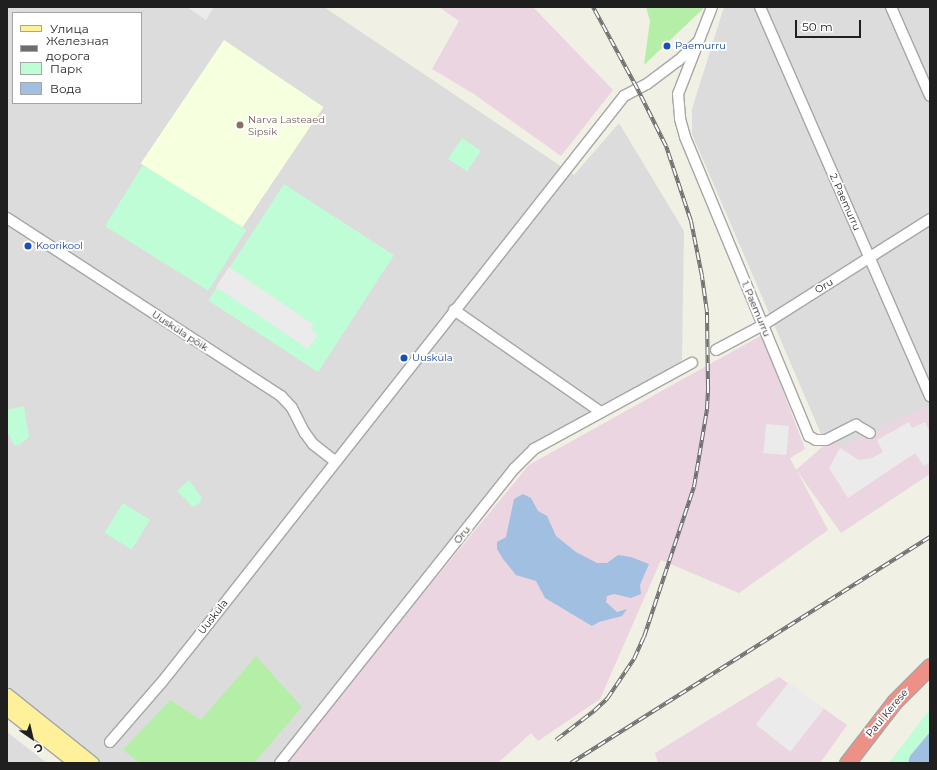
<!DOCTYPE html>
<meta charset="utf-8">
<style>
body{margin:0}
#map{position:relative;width:937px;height:770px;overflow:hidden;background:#f0f0e4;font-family:Montserrat,sans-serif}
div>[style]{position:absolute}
.residential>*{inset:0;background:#dddcdc}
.industrial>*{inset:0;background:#ead5e0}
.education>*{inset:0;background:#f6ffde;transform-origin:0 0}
.grass>*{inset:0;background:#b5eea6}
.park>*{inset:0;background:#befdd5;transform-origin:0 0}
.parking>*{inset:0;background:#ebebeb;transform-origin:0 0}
.water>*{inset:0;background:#a1c0e1}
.roads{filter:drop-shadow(1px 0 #a6a6a6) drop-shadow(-1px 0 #a6a6a6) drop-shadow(0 1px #a6a6a6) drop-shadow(0 -1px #a6a6a6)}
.minor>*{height:10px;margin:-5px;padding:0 5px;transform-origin:5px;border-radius:5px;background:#fff}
.major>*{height:13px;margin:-6.5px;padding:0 6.5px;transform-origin:6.5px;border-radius:6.5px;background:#fff19a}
.highway>*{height:15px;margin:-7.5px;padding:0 7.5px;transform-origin:7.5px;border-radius:7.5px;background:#ed9186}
.rail>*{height:4px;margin-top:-2px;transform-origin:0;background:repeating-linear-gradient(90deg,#fff 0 8px,#6d6d6d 0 16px);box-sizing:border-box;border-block:1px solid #6d6d6d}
.dots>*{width:11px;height:11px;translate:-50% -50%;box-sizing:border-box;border:2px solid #fff;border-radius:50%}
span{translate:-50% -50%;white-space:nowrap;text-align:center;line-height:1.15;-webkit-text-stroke:3.5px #fff;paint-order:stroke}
.transit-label{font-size:10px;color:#164399}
.left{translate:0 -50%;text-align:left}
.education-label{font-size:10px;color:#785e54}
.street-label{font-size:10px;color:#1f1f1f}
.frame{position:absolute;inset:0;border:8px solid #1f1f1f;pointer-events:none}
.legend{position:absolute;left:12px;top:12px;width:130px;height:92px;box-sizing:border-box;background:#fff;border:1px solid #a5a5a5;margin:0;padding:5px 7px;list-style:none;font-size:12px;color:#1f1f1f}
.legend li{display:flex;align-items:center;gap:8px;height:20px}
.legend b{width:20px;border:1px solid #a5a5a5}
.north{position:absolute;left:12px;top:718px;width:40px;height:40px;-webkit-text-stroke:3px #fff;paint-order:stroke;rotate:146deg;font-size:11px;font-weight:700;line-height:16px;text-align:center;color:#1f1f1f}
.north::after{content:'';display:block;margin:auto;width:14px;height:18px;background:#1f1f1f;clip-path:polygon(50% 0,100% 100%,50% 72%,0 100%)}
.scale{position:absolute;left:795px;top:20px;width:66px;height:18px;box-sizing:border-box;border:2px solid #1f1f1f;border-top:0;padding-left:5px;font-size:12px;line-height:14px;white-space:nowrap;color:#1f1f1f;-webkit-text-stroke:3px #fff;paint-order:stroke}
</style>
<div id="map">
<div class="residential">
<i style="clip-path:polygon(evenodd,7px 7px,324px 7px,574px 175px,619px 123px,684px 231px,682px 361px,601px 412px,534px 449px,280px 763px,85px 763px,7px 700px,7px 7px,13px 13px,141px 13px,141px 103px,13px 103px,13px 13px)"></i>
<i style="clip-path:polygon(724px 7px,930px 7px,930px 469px,855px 513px,692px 134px,692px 109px)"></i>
<i style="clip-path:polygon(7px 732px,47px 763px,7px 763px)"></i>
</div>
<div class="industrial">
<i style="clip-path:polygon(439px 7px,533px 7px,613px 90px,561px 156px,474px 94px,432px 69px,459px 21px)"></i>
<i style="clip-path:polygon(762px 335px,805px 449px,790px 458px,796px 470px,830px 440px,843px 447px,926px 406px,930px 414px,930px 474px,841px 533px,797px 471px,828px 530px,739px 593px,661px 560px,600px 699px,538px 741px,531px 733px,498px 763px,283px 763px,529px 465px)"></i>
<i style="clip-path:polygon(779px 677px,847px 725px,820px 763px,658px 763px,655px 753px)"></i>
</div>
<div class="education">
<i style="left:224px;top:40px;width:120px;height:149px;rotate:34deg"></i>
</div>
<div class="grass">
<i style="clip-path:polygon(646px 7px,705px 7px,644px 65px,650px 21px)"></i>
<i style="clip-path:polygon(256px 656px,302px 707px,254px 763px,140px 763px,123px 750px,170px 700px,201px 720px)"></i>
</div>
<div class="park">
<i style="left:462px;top:138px;width:23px;height:25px;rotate:34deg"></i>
<i style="left:143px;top:165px;width:122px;height:72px;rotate:32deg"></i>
<i style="left:284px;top:184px;width:131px;height:139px;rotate:33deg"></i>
<i style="clip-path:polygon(24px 406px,29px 437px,19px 445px,14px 445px,7px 431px,7px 410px)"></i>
<i style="clip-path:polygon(189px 480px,202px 498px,200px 501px,201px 502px,193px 507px,177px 491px)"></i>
<i style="left:123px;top:503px;width:32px;height:35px;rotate:32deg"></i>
<i style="clip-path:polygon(930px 709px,930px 763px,889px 763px)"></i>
</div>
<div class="parking">
<i style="clip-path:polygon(187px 7px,214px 7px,206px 20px)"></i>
<i style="clip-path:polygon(229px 267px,313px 324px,312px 331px,318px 335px,308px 349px,216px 287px)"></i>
<i style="clip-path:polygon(909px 422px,912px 428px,925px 422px,930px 433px,930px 462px,924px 466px,915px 453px,848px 498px,829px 468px,840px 448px,859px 460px,872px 458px,883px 452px,877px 440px)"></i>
<i style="left:766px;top:424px;width:23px;height:29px;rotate:5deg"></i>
<i style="left:789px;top:682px;width:44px;height:54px;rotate:38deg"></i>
</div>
<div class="water">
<i style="clip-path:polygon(523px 494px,531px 498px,538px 511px,547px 516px,556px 536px,576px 552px,597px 563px,607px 563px,618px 555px,631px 557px,649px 564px,640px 585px,641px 594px,631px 598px,614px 594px,607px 596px,606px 602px,617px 612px,627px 609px,622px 616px,599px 622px,592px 626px,545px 598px,536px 581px,516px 575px,503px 559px,497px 549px,497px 542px,506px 537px,514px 499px)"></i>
<i style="clip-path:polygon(930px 732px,930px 763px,908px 763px,910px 756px)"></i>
</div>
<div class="roads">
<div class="minor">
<i style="left:712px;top:7px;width:93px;rotate:111.3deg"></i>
<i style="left:678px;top:94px;width:25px;rotate:85deg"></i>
<i style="left:680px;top:119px;width:19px;rotate:74deg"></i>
<i style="left:685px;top:137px;width:324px;rotate:67.5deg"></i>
<i style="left:809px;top:436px;width:8px;rotate:30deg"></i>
<i style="left:816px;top:440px;width:10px"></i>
<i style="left:826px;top:440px;width:34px;rotate:-27deg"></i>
<i style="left:856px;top:425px;width:16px;rotate:30deg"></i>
<i style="left:760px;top:7px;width:425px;rotate:66.4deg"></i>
<i style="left:891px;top:7px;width:97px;rotate:66.3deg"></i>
<i style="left:7px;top:218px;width:327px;rotate:33deg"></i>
<i style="left:281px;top:396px;width:16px;rotate:47deg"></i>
<i style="left:292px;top:408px;width:28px;rotate:63deg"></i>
<i style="left:305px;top:433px;width:14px;rotate:54deg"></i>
<i style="left:313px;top:444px;width:28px;rotate:38deg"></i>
<i style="left:454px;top:310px;width:179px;rotate:34.8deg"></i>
<i style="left:716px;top:350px;width:53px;rotate:-28deg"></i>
<i style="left:763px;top:325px;width:198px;rotate:-32.4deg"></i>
<i style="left:110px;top:742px;width:79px;rotate:-49.1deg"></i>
<i style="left:162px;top:682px;width:75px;rotate:-51.5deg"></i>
<i style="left:209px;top:623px;width:671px;rotate:-51.78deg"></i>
<i style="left:624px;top:96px;width:26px;rotate:-28deg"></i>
<i style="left:647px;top:84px;width:39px;rotate:-37deg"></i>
<i style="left:678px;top:61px;width:28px;rotate:-44deg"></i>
<i style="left:280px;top:763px;width:376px;rotate:-51.5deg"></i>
<i style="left:514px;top:469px;width:28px;rotate:-45deg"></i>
<i style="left:534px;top:449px;width:180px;rotate:-28.6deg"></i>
</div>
<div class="major">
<i style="left:7px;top:695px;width:109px;rotate:38.7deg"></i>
<i style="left:7px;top:709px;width:88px;rotate:38deg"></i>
</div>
<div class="highway">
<i style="left:847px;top:763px;width:78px;rotate:-52.3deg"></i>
<i style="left:895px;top:701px;width:49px;rotate:-45deg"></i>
</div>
</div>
<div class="rail">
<i style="left:556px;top:740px;width:48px;rotate:-37.3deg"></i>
<i style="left:594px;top:711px;width:18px;rotate:-43deg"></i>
<i style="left:607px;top:699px;width:48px;rotate:-56deg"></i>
<i style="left:634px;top:659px;width:24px;rotate:-66deg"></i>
<i style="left:644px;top:637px;width:158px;rotate:-71.6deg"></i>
<i style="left:694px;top:487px;width:79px;rotate:-80.5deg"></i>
<i style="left:707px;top:409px;width:22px;rotate:-87deg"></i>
<i style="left:708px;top:387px;width:75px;rotate:-90.8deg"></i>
<i style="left:707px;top:312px;width:36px;rotate:-98deg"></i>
<i style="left:702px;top:276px;width:56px;rotate:-101.3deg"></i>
<i style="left:691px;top:221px;width:79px;rotate:-108.4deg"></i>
<i style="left:666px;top:146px;width:65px;rotate:-116.6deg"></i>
<i style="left:637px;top:88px;width:92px;rotate:-118.5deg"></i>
<i style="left:571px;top:763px;width:424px;rotate:-32.2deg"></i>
</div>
<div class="dots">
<i style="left:667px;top:46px;background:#1a4fb4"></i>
<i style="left:240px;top:125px;background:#8d6e63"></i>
<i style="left:28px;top:246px;background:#1a4fb4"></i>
<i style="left:404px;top:358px;background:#1a4fb4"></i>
</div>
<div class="transit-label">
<span class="left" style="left:675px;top:46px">Paemurru</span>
<span class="left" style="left:36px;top:246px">Koorikool</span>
<span class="left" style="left:412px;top:358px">Uusküla</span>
</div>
<div class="education-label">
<span class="left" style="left:248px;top:125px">Narva Lasteaed<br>Sipsik</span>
</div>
<div class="street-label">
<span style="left:845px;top:202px;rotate:66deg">2. Paemurru</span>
<span style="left:824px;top:286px;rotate:-32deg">Oru</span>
<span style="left:756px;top:309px;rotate:67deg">1. Paemurru</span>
<span style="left:180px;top:331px;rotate:33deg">Uusküla põik</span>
<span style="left:462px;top:535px;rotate:-51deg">Oru</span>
<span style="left:213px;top:617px;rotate:-52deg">Uusküla</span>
<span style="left:887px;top:713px;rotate:-50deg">Paul Kerese</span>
</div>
<div class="frame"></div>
<ul class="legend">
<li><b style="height:5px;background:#fff19a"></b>Улица</li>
<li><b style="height:5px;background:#6d6d6d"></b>Железная дорога</li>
<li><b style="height:11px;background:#befdd5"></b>Парк</li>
<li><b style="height:11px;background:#a1c0e1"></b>Вода</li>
</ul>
<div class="north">С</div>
<div class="scale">50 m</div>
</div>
